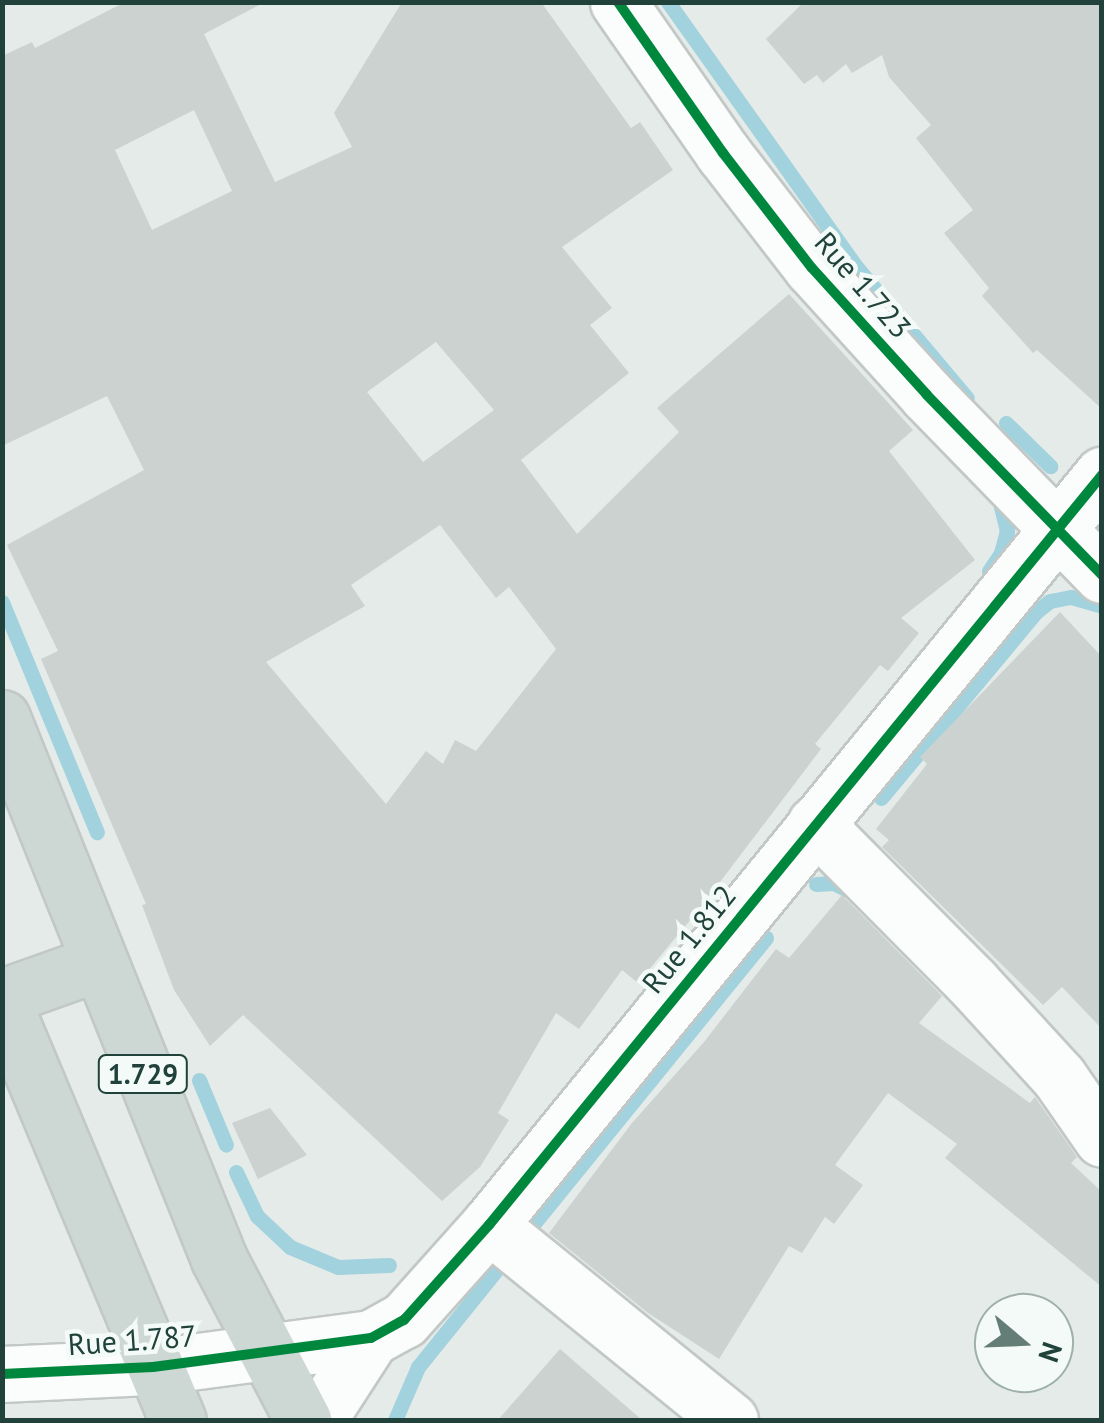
<!DOCTYPE html>
<style>
body{margin:0}
#map{position:relative;width:1104px;height:1423px;overflow:hidden;background:#e5ebe8;font-family:"PT Sans",sans-serif}
div>[style]{position:absolute}
.stream>*{height:15px;margin:-7.5px;padding:0 7.5px;transform-origin:7.5px;border-radius:7.5px;background:#a1d2de}
.building>*{inset:0;background:#ccd2d0}
.roads{filter:drop-shadow(2px 0 #c2c8c6) drop-shadow(-2px 0 #c2c8c6) drop-shadow(0 2px #c2c8c6) drop-shadow(0 -2px #c2c8c6)}
.minor>*{height:55px;margin:-27.5px;padding:0 27.5px;transform-origin:27.5px;border-radius:27.5px;background:#fbfcfc}
.major>*{height:55px;margin:-27.5px;padding:0 27.5px;transform-origin:27.5px;border-radius:27.5px;background:#cdd7d4}
.cycleway>*{height:10px;margin:-5px;padding:0 5px;transform-origin:5px;border-radius:5px;background:#00873e}
span{translate:-50% -50%;white-space:nowrap;text-align:center;line-height:1.15;-webkit-text-stroke:9px #f3faf7;paint-order:stroke}
.shield-label span{padding:2px 8px;background:#f3faf7;border:2px solid;border-radius:8px;-webkit-text-stroke-width:0}
.shield-label{font-size:28px;color:#20423a;font-weight:700}
.street-label{font-size:30px;color:#20423a}
.frame{position:absolute;inset:0;border:5px solid #20423a;pointer-events:none}
.north{position:absolute;left:974px;top:1293px;width:100px;height:100px;box-sizing:border-box;background:#f3faf7;border:2px solid #9fb0ab;border-radius:50%;rotate:109deg;font-size:28px;font-weight:700;line-height:40px;text-align:center;color:#20423a}
.north::after{content:'';display:block;margin:auto;width:35px;height:45px;background:#657d77;clip-path:polygon(50% 0,100% 100%,50% 72%,0 100%)}
</style>
<div id="map">
<div class="stream">
<i style="left:668px;top:2px;width:321px;rotate:54.6deg"></i>
<i style="left:854px;top:264px;width:175px;rotate:49.9deg"></i>
<i style="left:1006px;top:423px;width:62px;rotate:44.3deg"></i>
<i style="left:989px;top:571px;width:22px;rotate:-56deg"></i>
<i style="left:1001px;top:553px;width:23px;rotate:-75deg"></i>
<i style="left:1007px;top:531px;width:32px;rotate:-104deg"></i>
<i style="left:2px;top:602px;width:249px;rotate:67.6deg"></i>
<i style="left:881px;top:798px;width:244px;rotate:-50.2deg"></i>
<i style="left:1037px;top:611px;width:16px;rotate:-38deg"></i>
<i style="left:1050px;top:601px;width:21px;rotate:-11deg"></i>
<i style="left:1071px;top:597px;width:32px;rotate:16deg"></i>
<i style="left:816px;top:884px;width:18px;rotate:-3deg"></i>
<i style="left:834px;top:883px;width:22px;rotate:27deg"></i>
<i style="left:199px;top:1080px;width:70px;rotate:67.4deg"></i>
<i style="left:236px;top:1172px;width:49px;rotate:64.5deg"></i>
<i style="left:257px;top:1216px;width:45px;rotate:43.2deg"></i>
<i style="left:290px;top:1247px;width:52px;rotate:22.6deg"></i>
<i style="left:338px;top:1267px;width:51px;rotate:-2.2deg"></i>
<i style="left:522px;top:1238px;width:387px;rotate:-50.9deg"></i>
<i style="left:395px;top:1420px;width:58px;rotate:-66.5deg"></i>
<i style="left:418px;top:1367px;width:139px;rotate:-51.1deg"></i>
</div>
<div class="building">
<i style="clip-path:polygon(evenodd,125px 2px,265px 2px,204px 34px,275px 182px,352px 147px,334px 113px,402px 2px,541px 2px,631px 128px,640px 122px,673px 170px,562px 247px,612px 308px,590px 325px,629px 373px,521px 460px,577px 534px,679px 432px,657px 408px,789px 294px,913px 430px,889px 451px,975px 560px,901px 618px,919px 633px,888px 671px,880px 665px,815px 744px,821px 749px,701px 907px,638px 983px,622px 970px,579px 1029px,556px 1013px,498px 1113px,509px 1120px,480px 1167px,442px 1201px,243px 1015px,210px 1046px,174px 990px,142px 905px,146px 904px,41px 659px,58px 651px,7px 545px,144px 470px,107px 396px,2px 446px,2px 56px,32px 42px,35px 48px,125px 2px,194px 110px,232px 191px,152px 230px,115px 150px,194px 110px,125px 2px,436px 342px,494px 410px,423px 462px,367px 392px,436px 342px,125px 2px,440px 525px,496px 598px,509px 587px,556px 649px,476px 751px,455px 740px,443px 764px,426px 751px,386px 804px,266px 662px,365px 606px,351px 585px,440px 525px)"></i>
<i style="clip-path:polygon(804px 2px,1102px 2px,1102px 409px,1037px 350px,1033px 353px,982px 296px,989px 288px,944px 233px,973px 210px,916px 138px,931px 125px,889px 77px,882px 55px,852px 73px,846px 64px,823px 83px,817px 75px,804px 84px,766px 39px)"></i>
<i style="clip-path:polygon(1060px 612px,1102px 657px,1102px 1029px,1062px 987px,1043px 1005px,882px 847px,889px 840px,876px 829px,927px 764px,920px 757px)"></i>
<i style="clip-path:polygon(842px 895px,942px 996px,919px 1023px,1030px 1103px,1035px 1097px,1077px 1157px,1071px 1163px,1102px 1192px,1102px 1287px,945px 1158px,957px 1144px,888px 1093px,835px 1165px,863px 1185px,834px 1224px,825px 1217px,802px 1253px,789px 1246px,719px 1359px,648px 1313px,549px 1233px,632px 1123px,704px 1042px,776px 949px,789px 958px)"></i>
<i style="clip-path:polygon(270px 1108px,307px 1155px,258px 1179px,232px 1123px)"></i>
<i style="clip-path:polygon(560px 1349px,642px 1420px,498px 1420px)"></i>
</div>
<div class="roads">
<div class="minor">
<i style="left:618px;top:2px;width:184px;rotate:55.2deg"></i>
<i style="left:723px;top:153px;width:145px;rotate:52.3deg"></i>
<i style="left:812px;top:268px;width:171px;rotate:47.8deg"></i>
<i style="left:927px;top:395px;width:251px;rotate:45.8deg"></i>
<i style="left:815px;top:824px;width:223px;rotate:45.2deg"></i>
<i style="left:972px;top:982px;width:129px;rotate:47.5deg"></i>
<i style="left:1059px;top:1077px;width:75px;rotate:55.3deg"></i>
<i style="left:489px;top:1225px;width:310px;rotate:39deg"></i>
<i style="left:2px;top:1374px;width:151px;rotate:-2.7deg"></i>
<i style="left:153px;top:1367px;width:220px;rotate:-7.6deg"></i>
<i style="left:371px;top:1338px;width:38px;rotate:-29deg"></i>
<i style="left:404px;top:1320px;width:127px;rotate:-48.2deg"></i>
<i style="left:489px;top:1225px;width:969px;rotate:-50.74deg"></i>
<i style="left:318px;top:1420px;width:98px;rotate:-57.1deg"></i>
</div>
<div class="major">
<i style="left:2px;top:718px;width:583px;rotate:68.14deg"></i>
<i style="left:219px;top:1259px;width:182px;rotate:62.4deg"></i>
<i style="left:2px;top:997px;width:102px;rotate:-19.5deg"></i>
<i style="left:2px;top:1000px;width:455px;rotate:67.3deg"></i>
</div>
</div>
<div class="cycleway">
<i style="left:618px;top:2px;width:184px;rotate:55.2deg"></i>
<i style="left:723px;top:153px;width:145px;rotate:52.3deg"></i>
<i style="left:812px;top:268px;width:171px;rotate:47.8deg"></i>
<i style="left:927px;top:395px;width:251px;rotate:45.8deg"></i>
<i style="left:2px;top:1374px;width:151px;rotate:-2.7deg"></i>
<i style="left:153px;top:1367px;width:220px;rotate:-7.6deg"></i>
<i style="left:371px;top:1338px;width:38px;rotate:-29deg"></i>
<i style="left:404px;top:1320px;width:127px;rotate:-48.2deg"></i>
<i style="left:489px;top:1225px;width:969px;rotate:-50.74deg"></i>
</div>
<div class="shield-label">
<span style="left:143px;top:1074px">1.729</span>
</div>
<div class="street-label">
<span style="left:863px;top:285px;rotate:49deg">Rue 1.723</span>
<span style="left:689px;top:939px;rotate:-51deg">Rue 1.812</span>
<span style="left:132px;top:1340px;rotate:-4deg">Rue 1.787</span>
</div>
<div class="frame"></div>
<div class="north">N</div>
</div>
